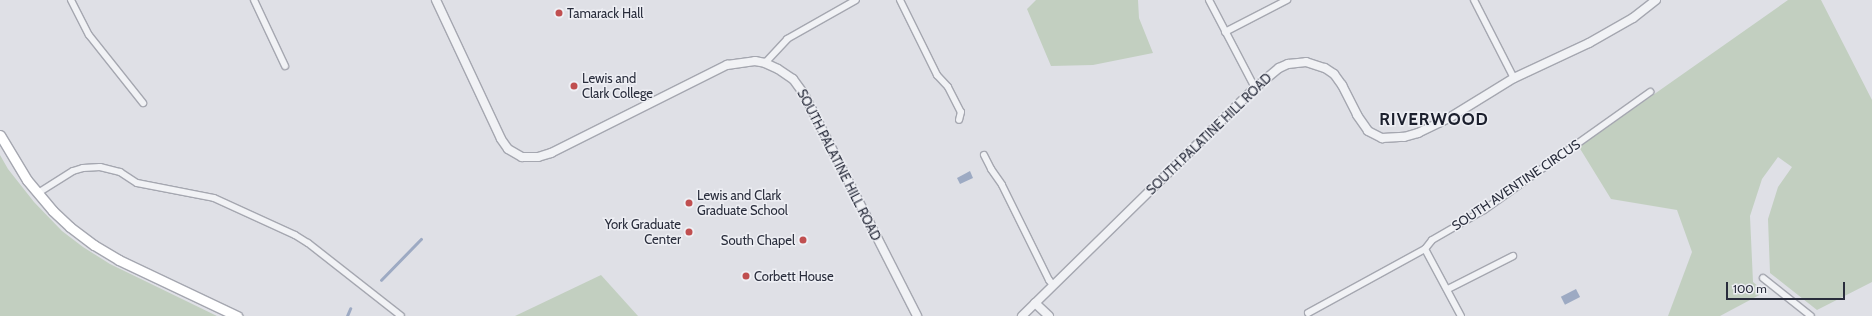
<!DOCTYPE html>
<style>
body{margin:0}
#map{position:relative;width:1872px;height:316px;overflow:hidden;background:#dfe0e6;font-family:Cabin,sans-serif}
div>[style]{position:absolute}
.green>*{inset:0;background:#c2cfc0}
.water>*{inset:0;background:#9daac3;transform-origin:0 0}
.stream>*{height:2.5px;margin:-1.25px;padding:0 1.25px;transform-origin:1.25px;border-radius:1.25px;background:#9daac3}
.roads{filter:drop-shadow(1px 0 #a5a7b0) drop-shadow(-1px 0 #a5a7b0) drop-shadow(0 1px #a5a7b0) drop-shadow(0 -1px #a5a7b0)}
.minor>*{height:6px;margin:-3px;padding:0 3px;transform-origin:3px;border-radius:3px;background:#f1f2f5}
.tertiary>*{height:8px;margin:-4px;padding:0 4px;transform-origin:4px;border-radius:4px;background:#f1f2f5}
.secondary>*{height:9px;margin:-4.5px;padding:0 4.5px;transform-origin:4.5px;border-radius:4.5px;background:#fff}
.dots>*{width:11px;height:11px;translate:-50% -50%;box-sizing:border-box;border:2px solid #eeeff4;border-radius:50%}
span{translate:-50% -50%;white-space:nowrap;text-align:center;line-height:1.15;-webkit-text-stroke:3px #eeeff4;paint-order:stroke}
.poi-label{font-size:13px;color:#292d3c}
.left{translate:0 -50%;text-align:left}
.right{translate:-100% -50%;text-align:right}
.street-label{font-size:13px;color:#292d3c}
.district-label{font-size:17px;color:#1b1f2d;font-weight:700;letter-spacing:1px}
.scale{position:absolute;left:1726px;top:282px;width:119px;height:18px;box-sizing:border-box;border:2px solid #292d3c;border-top:0;padding-left:5px;font-size:12px;line-height:14px;white-space:nowrap;color:#292d3c;-webkit-text-stroke:3px #eeeff4;paint-order:stroke}
</style>
<div id="map">
<div class="green">
<i style="clip-path:polygon(1036px 0,1138px 0,1139px 18px,1153px 53px,1093px 65px,1051px 66px,1027px 9px)"></i>
<i style="clip-path:polygon(1788px 0,1821px 0,1872px 100px,1872px 282px,1817px 310px,1770px 273px,1768px 219px,1778px 187px,1792px 167px,1778px 157px,1762px 179px,1750px 216px,1753px 282px,1765px 292px,1720px 316px,1668px 316px,1692px 252px,1677px 210px,1611px 199px,1579px 147px)"></i>
<i style="clip-path:polygon(0 155px,8px 169px,34px 202px,62px 231px,83px 247px,110px 264px,217px 316px,0 316px)"></i>
<i style="clip-path:polygon(601px 275px,638px 316px,515px 316px)"></i>
</div>
<div class="water">
<i style="clip-path:polygon(970px 171px,973px 178px,960px 184px,957px 178px)"></i>
<i style="left:1576px;top:289px;width:9px;height:17px;rotate:63deg"></i>
</div>
<div class="stream">
<i style="left:381px;top:280px;width:57px;rotate:-45.7deg"></i>
<i style="left:347px;top:316px;width:8px;rotate:-67deg"></i>
</div>
<div class="roads">
<div class="minor">
<i style="left:71px;top:0;width:39px;rotate:63deg"></i>
<i style="left:89px;top:35px;width:87px;rotate:51.5deg"></i>
<i style="left:254px;top:0;width:73px;rotate:64.8deg"></i>
<i style="left:900px;top:0;width:84px;rotate:63.7deg"></i>
<i style="left:937px;top:75px;width:16px;rotate:47deg"></i>
<i style="left:948px;top:87px;width:28px;rotate:63deg"></i>
<i style="left:961px;top:112px;width:8px;rotate:104deg"></i>
<i style="left:1209px;top:0;width:99px;rotate:62.4deg"></i>
<i style="left:1474px;top:0;width:88px;rotate:62.9deg"></i>
<i style="left:1225px;top:32px;width:70px;rotate:-27.3deg"></i>
<i style="left:765px;top:63px;width:33px;rotate:-47deg"></i>
<i style="left:787px;top:39px;width:79px;rotate:-29.5deg"></i>
<i style="left:984px;top:155px;width:16px;rotate:63deg"></i>
<i style="left:991px;top:169px;width:19px;rotate:55deg"></i>
<i style="left:1002px;top:185px;width:106px;rotate:63.7deg"></i>
<i style="left:1049px;top:280px;width:6px;rotate:51deg"></i>
<i style="left:38px;top:193px;width:41px;rotate:-32.2deg"></i>
<i style="left:73px;top:171px;width:10px;rotate:-17deg"></i>
<i style="left:83px;top:168px;width:17px;rotate:-3deg"></i>
<i style="left:100px;top:167px;width:21px;rotate:14deg"></i>
<i style="left:120px;top:172px;width:20px;rotate:33deg"></i>
<i style="left:137px;top:183px;width:78px;rotate:11deg"></i>
<i style="left:214px;top:198px;width:89px;rotate:24.6deg"></i>
<i style="left:295px;top:235px;width:15px;rotate:32deg"></i>
<i style="left:308px;top:243px;width:118px;rotate:38.1deg"></i>
<i style="left:1425px;top:249px;width:76px;rotate:61.8deg"></i>
<i style="left:1763px;top:278px;width:61px;rotate:38.4deg"></i>
<i style="left:1448px;top:289px;width:73px;rotate:-26.9deg"></i>
<i style="left:1308px;top:313px;width:133px;rotate:-28.7deg"></i>
<i style="left:1425px;top:249px;width:11px;rotate:-52deg"></i>
<i style="left:1432px;top:240px;width:60px;rotate:-30deg"></i>
<i style="left:1484px;top:210px;width:204px;rotate:-35.4deg"></i>
</div>
<div class="tertiary">
<i style="left:436px;top:0;width:153px;rotate:64.9deg"></i>
<i style="left:501px;top:139px;width:12px;rotate:55deg"></i>
<i style="left:508px;top:149px;width:16px;rotate:30deg"></i>
<i style="left:522px;top:157px;width:16px"></i>
<i style="left:538px;top:157px;width:14px;rotate:-17deg"></i>
<i style="left:551px;top:153px;width:197px;rotate:-26.6deg"></i>
<i style="left:727px;top:65px;width:28px;rotate:-8deg"></i>
<i style="left:755px;top:61px;width:10px;rotate:11deg"></i>
<i style="left:765px;top:63px;width:14px;rotate:25deg"></i>
<i style="left:778px;top:69px;width:18px;rotate:34deg"></i>
<i style="left:793px;top:79px;width:19px;rotate:54deg"></i>
<i style="left:804px;top:94px;width:249px;rotate:63deg"></i>
<i style="left:1035px;top:303px;width:19px;rotate:43deg"></i>
<i style="left:1022px;top:316px;width:326px;rotate:-44.4deg"></i>
<i style="left:1255px;top:88px;width:31px;rotate:-40deg"></i>
<i style="left:1279px;top:68px;width:10px;rotate:-24deg"></i>
<i style="left:1288px;top:64px;width:18px;rotate:-6deg"></i>
<i style="left:1306px;top:62px;width:20px;rotate:18deg"></i>
<i style="left:1325px;top:68px;width:11px;rotate:34deg"></i>
<i style="left:1334px;top:74px;width:14px;rotate:54deg"></i>
<i style="left:1342px;top:85px;width:34px;rotate:63deg"></i>
<i style="left:1357px;top:115px;width:19px;rotate:55deg"></i>
<i style="left:1368px;top:131px;width:16px;rotate:27deg"></i>
<i style="left:1382px;top:138px;width:22px;rotate:-3deg"></i>
<i style="left:1404px;top:137px;width:15px;rotate:-16deg"></i>
<i style="left:1418px;top:133px;width:34px;rotate:-26deg"></i>
<i style="left:1449px;top:118px;width:76px;rotate:-31.6deg"></i>
<i style="left:1514px;top:78px;width:83px;rotate:-25deg"></i>
<i style="left:1589px;top:43px;width:51px;rotate:-29.6deg"></i>
<i style="left:1633px;top:18px;width:29px;rotate:-38deg"></i>
</div>
<div class="secondary">
<i style="left:0;top:135px;width:52px;rotate:59deg"></i>
<i style="left:27px;top:180px;width:40px;rotate:50deg"></i>
<i style="left:53px;top:211px;width:23px;rotate:43deg"></i>
<i style="left:70px;top:227px;width:30px;rotate:37deg"></i>
<i style="left:94px;top:245px;width:29px;rotate:31deg"></i>
<i style="left:119px;top:260px;width:131px;rotate:25.4deg"></i>
</div>
</div>
<div class="dots">
<i style="left:559px;top:13px;background:#c04f50"></i>
<i style="left:574px;top:86px;background:#c04f50"></i>
<i style="left:689px;top:203px;background:#c04f50"></i>
<i style="left:689px;top:232px;background:#c04f50"></i>
<i style="left:803px;top:240px;background:#c04f50"></i>
<i style="left:746px;top:276px;background:#c04f50"></i>
</div>
<div class="poi-label">
<span class="left" style="left:567px;top:13px">Tamarack Hall</span>
<span class="left" style="left:582px;top:86px">Lewis and<br>Clark College</span>
<span class="left" style="left:697px;top:203px">Lewis and Clark<br>Graduate School</span>
<span class="right" style="left:681px;top:232px">York Graduate<br>Center</span>
<span class="right" style="left:795px;top:240px">South Chapel</span>
<span class="left" style="left:754px;top:276px">Corbett House</span>
</div>
<div class="street-label">
<span style="left:1209px;top:134px;rotate:-44deg">SOUTH PALATINE HILL ROAD</span>
<span style="left:839px;top:165px;rotate:63deg">SOUTH PALATINE HILL ROAD</span>
<span style="left:1516px;top:185px;rotate:-34deg">SOUTH AVENTINE CIRCUS</span>
</div>
<div class="district-label">
<span style="left:1434px;top:120px">RIVERWOOD</span>
</div>
<div class="scale">100 m</div>
</div>
